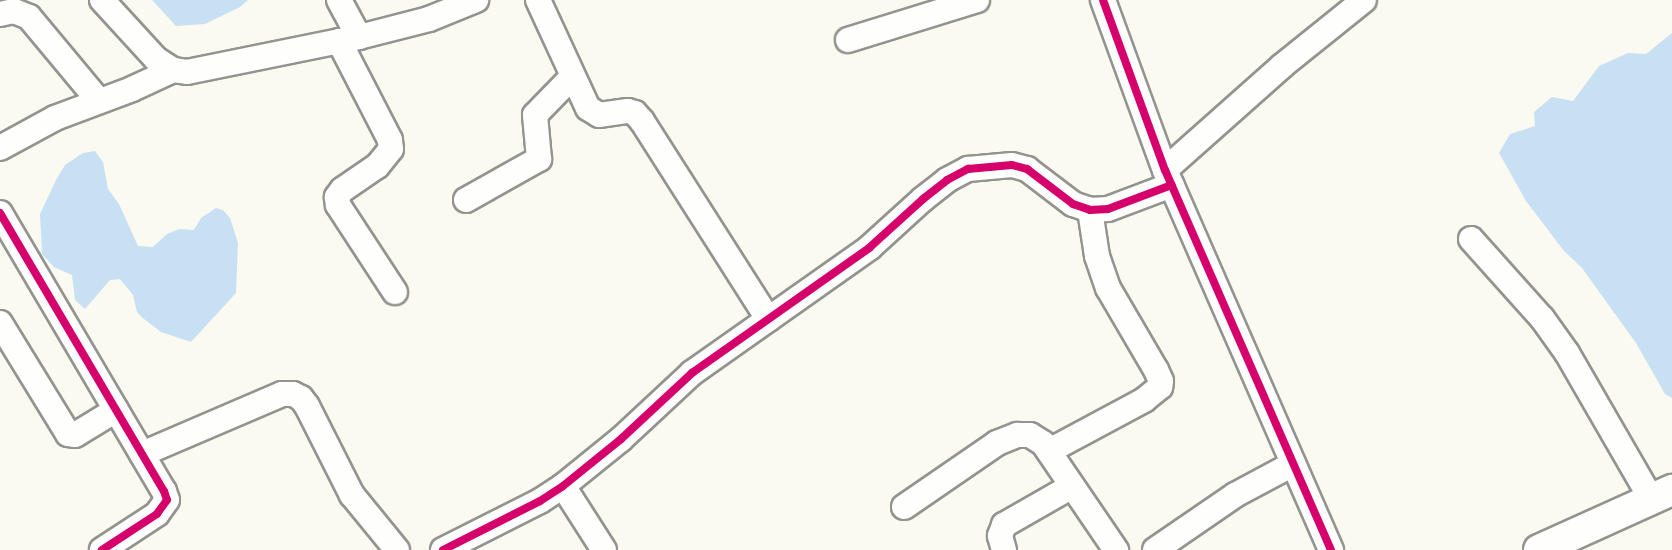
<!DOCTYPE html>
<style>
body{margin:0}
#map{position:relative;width:1672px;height:550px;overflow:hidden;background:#fafaf0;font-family:Spectral,serif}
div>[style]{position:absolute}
.water>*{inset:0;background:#c8e0f3}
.roads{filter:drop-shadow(2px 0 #93938f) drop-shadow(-2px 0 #93938f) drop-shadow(0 2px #93938f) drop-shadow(0 -2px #93938f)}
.minor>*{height:24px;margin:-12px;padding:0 12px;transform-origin:12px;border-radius:12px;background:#fefefd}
.tertiary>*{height:30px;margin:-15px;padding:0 15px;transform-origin:15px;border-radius:15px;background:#fefefd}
.cycleway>*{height:8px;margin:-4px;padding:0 4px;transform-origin:4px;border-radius:4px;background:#d6006c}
span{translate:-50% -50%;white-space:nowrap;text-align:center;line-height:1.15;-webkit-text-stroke:6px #fff;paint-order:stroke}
</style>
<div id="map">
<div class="water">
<i style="clip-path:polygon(152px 0,248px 0,240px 7px,205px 24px,176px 26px)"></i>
<i style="clip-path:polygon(1672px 33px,1672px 398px,1665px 394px,1636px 343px,1582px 268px,1564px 251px,1526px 201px,1499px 153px,1510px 134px,1535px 126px,1534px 112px,1552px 97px,1573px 101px,1599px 66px,1628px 53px,1646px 54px)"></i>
<i style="clip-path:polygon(95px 151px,103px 162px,108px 189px,119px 204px,138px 246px,153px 247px,167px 234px,179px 229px,194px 230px,201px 218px,216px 208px,223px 210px,230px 218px,238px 243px,236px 293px,191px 342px,161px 332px,144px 319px,137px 312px,133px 295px,120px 279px,110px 280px,85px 309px,75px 300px,72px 275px,54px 267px,42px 254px,40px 214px,56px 180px,65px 165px,83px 153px)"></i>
</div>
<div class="roads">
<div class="minor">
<i style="left:102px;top:0;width:80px;rotate:47.5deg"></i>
<i style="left:156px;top:59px;width:20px;rotate:33deg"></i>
<i style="left:173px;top:70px;width:14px;rotate:8deg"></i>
<i style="left:187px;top:72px;width:176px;rotate:-11.5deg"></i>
<i style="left:359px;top:37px;width:72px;rotate:-14.4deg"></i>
<i style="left:429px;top:19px;width:51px;rotate:-22deg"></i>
<i style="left:339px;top:0;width:42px;rotate:61.6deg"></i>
<i style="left:538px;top:0;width:119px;rotate:65.2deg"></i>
<i style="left:588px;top:108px;width:13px;rotate:32deg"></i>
<i style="left:599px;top:115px;width:29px;rotate:-8deg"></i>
<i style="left:628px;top:111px;width:7px;rotate:16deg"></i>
<i style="left:635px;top:113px;width:11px;rotate:49deg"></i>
<i style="left:642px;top:121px;width:235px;rotate:57.5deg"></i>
<i style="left:1103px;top:0;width:181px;rotate:70deg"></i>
<i style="left:1165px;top:170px;width:415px;rotate:66.4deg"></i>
<i style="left:0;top:14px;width:14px;rotate:-12deg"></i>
<i style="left:14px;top:11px;width:16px;rotate:22deg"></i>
<i style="left:29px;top:17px;width:109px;rotate:50.2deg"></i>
<i style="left:848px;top:40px;width:135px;rotate:-17.2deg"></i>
<i style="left:339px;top:41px;width:111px;rotate:62.7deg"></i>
<i style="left:390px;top:140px;width:9px;rotate:84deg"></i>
<i style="left:391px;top:149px;width:22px;rotate:129deg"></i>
<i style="left:377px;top:166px;width:42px;rotate:145.6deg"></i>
<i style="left:342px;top:190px;width:9px;rotate:126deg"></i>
<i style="left:337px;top:197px;width:8px;rotate:83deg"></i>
<i style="left:338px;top:205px;width:104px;rotate:56.8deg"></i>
<i style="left:0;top:148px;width:63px;rotate:-28.6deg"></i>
<i style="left:55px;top:118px;width:82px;rotate:-20.6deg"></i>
<i style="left:132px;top:89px;width:45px;rotate:-24.9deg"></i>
<i style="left:1165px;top:170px;width:157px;rotate:-41.6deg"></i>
<i style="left:1282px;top:66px;width:105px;rotate:-38.8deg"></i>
<i style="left:466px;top:200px;width:84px;rotate:-29.3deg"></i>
<i style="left:539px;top:159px;width:44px;rotate:-95.2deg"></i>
<i style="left:535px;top:115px;width:53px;rotate:-45.8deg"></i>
<i style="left:0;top:213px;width:323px;rotate:59.5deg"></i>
<i style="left:164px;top:491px;width:9px;rotate:72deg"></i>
<i style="left:167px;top:500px;width:17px;rotate:126deg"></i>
<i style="left:157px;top:514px;width:66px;rotate:146.8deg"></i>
<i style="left:1471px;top:239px;width:106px;rotate:48.1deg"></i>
<i style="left:1542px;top:318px;width:43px;rotate:54.5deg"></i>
<i style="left:1567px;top:353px;width:170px;rotate:60deg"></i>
<i style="left:0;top:323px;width:130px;rotate:58.5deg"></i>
<i style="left:68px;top:434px;width:7px;rotate:8deg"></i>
<i style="left:75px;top:435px;width:48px;rotate:-31.4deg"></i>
<i style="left:1049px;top:451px;width:108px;rotate:-28.2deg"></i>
<i style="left:1144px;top:400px;width:21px;rotate:-39deg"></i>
<i style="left:1160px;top:387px;width:6px;rotate:-81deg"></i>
<i style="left:1161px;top:381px;width:12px;rotate:-114deg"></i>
<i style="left:1156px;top:370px;width:95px;rotate:-120.3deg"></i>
<i style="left:1108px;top:288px;width:34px;rotate:-109deg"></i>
<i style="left:1097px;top:256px;width:47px;rotate:-98.7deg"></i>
<i style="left:142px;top:454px;width:152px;rotate:-23.2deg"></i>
<i style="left:282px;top:394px;width:11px"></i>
<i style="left:293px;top:394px;width:9px;rotate:27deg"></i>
<i style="left:301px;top:398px;width:10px;rotate:53deg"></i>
<i style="left:307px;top:406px;width:100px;rotate:63.2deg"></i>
<i style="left:352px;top:495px;width:71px;rotate:50.7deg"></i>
<i style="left:563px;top:486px;width:76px;rotate:57.4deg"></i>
<i style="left:904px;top:507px;width:113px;rotate:-34.5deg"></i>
<i style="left:997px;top:443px;width:22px;rotate:-22deg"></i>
<i style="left:1017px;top:435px;width:13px"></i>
<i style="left:1030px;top:435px;width:15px;rotate:32deg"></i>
<i style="left:1043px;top:443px;width:130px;rotate:55.7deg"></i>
<i style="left:443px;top:550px;width:109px;rotate:-26.8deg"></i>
<i style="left:540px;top:501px;width:27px;rotate:-33deg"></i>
<i style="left:563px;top:486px;width:75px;rotate:-39deg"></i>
<i style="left:621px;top:439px;width:97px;rotate:-42.9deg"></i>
<i style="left:692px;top:373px;width:217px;rotate:-35.2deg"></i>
<i style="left:869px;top:248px;width:73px;rotate:-42.2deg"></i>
<i style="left:923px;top:199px;width:31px;rotate:-38deg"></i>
<i style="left:947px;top:180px;width:24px;rotate:-28deg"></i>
<i style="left:968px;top:169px;width:44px;rotate:-5.2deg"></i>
<i style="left:1012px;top:165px;width:16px;rotate:15deg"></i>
<i style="left:1027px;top:169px;width:58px;rotate:37.3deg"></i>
<i style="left:1073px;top:204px;width:18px;rotate:19deg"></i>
<i style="left:1090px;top:210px;width:18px;rotate:-3deg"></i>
<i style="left:1108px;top:209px;width:68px;rotate:-20.6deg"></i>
<i style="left:1004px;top:550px;width:15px;rotate:-106deg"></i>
<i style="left:1000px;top:536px;width:12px;rotate:-70deg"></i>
<i style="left:1004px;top:525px;width:78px;rotate:-29.8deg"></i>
<i style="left:1155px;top:550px;width:97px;rotate:-34.5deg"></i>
<i style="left:1235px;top:495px;width:66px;rotate:-28.1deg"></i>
</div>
<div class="tertiary">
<i style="left:1539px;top:550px;width:146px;rotate:-24.3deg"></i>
</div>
</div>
<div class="cycleway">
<i style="left:1103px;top:0;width:181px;rotate:70deg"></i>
<i style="left:1165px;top:170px;width:415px;rotate:66.4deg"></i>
<i style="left:0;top:213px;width:323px;rotate:59.5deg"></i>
<i style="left:164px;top:491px;width:9px;rotate:72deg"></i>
<i style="left:167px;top:500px;width:17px;rotate:126deg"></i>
<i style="left:157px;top:514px;width:66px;rotate:146.8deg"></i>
<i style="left:443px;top:550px;width:109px;rotate:-26.8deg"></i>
<i style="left:540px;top:501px;width:27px;rotate:-33deg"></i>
<i style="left:563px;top:486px;width:75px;rotate:-39deg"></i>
<i style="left:621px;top:439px;width:97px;rotate:-42.9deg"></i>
<i style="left:692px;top:373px;width:217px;rotate:-35.2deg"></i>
<i style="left:869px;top:248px;width:73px;rotate:-42.2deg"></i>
<i style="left:923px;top:199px;width:31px;rotate:-38deg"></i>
<i style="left:947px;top:180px;width:24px;rotate:-28deg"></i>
<i style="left:968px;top:169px;width:44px;rotate:-5.2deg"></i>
<i style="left:1012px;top:165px;width:16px;rotate:15deg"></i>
<i style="left:1027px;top:169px;width:58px;rotate:37.3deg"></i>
<i style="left:1073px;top:204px;width:18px;rotate:19deg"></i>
<i style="left:1090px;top:210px;width:18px;rotate:-3deg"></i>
<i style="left:1108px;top:209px;width:68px;rotate:-20.6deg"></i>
</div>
</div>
